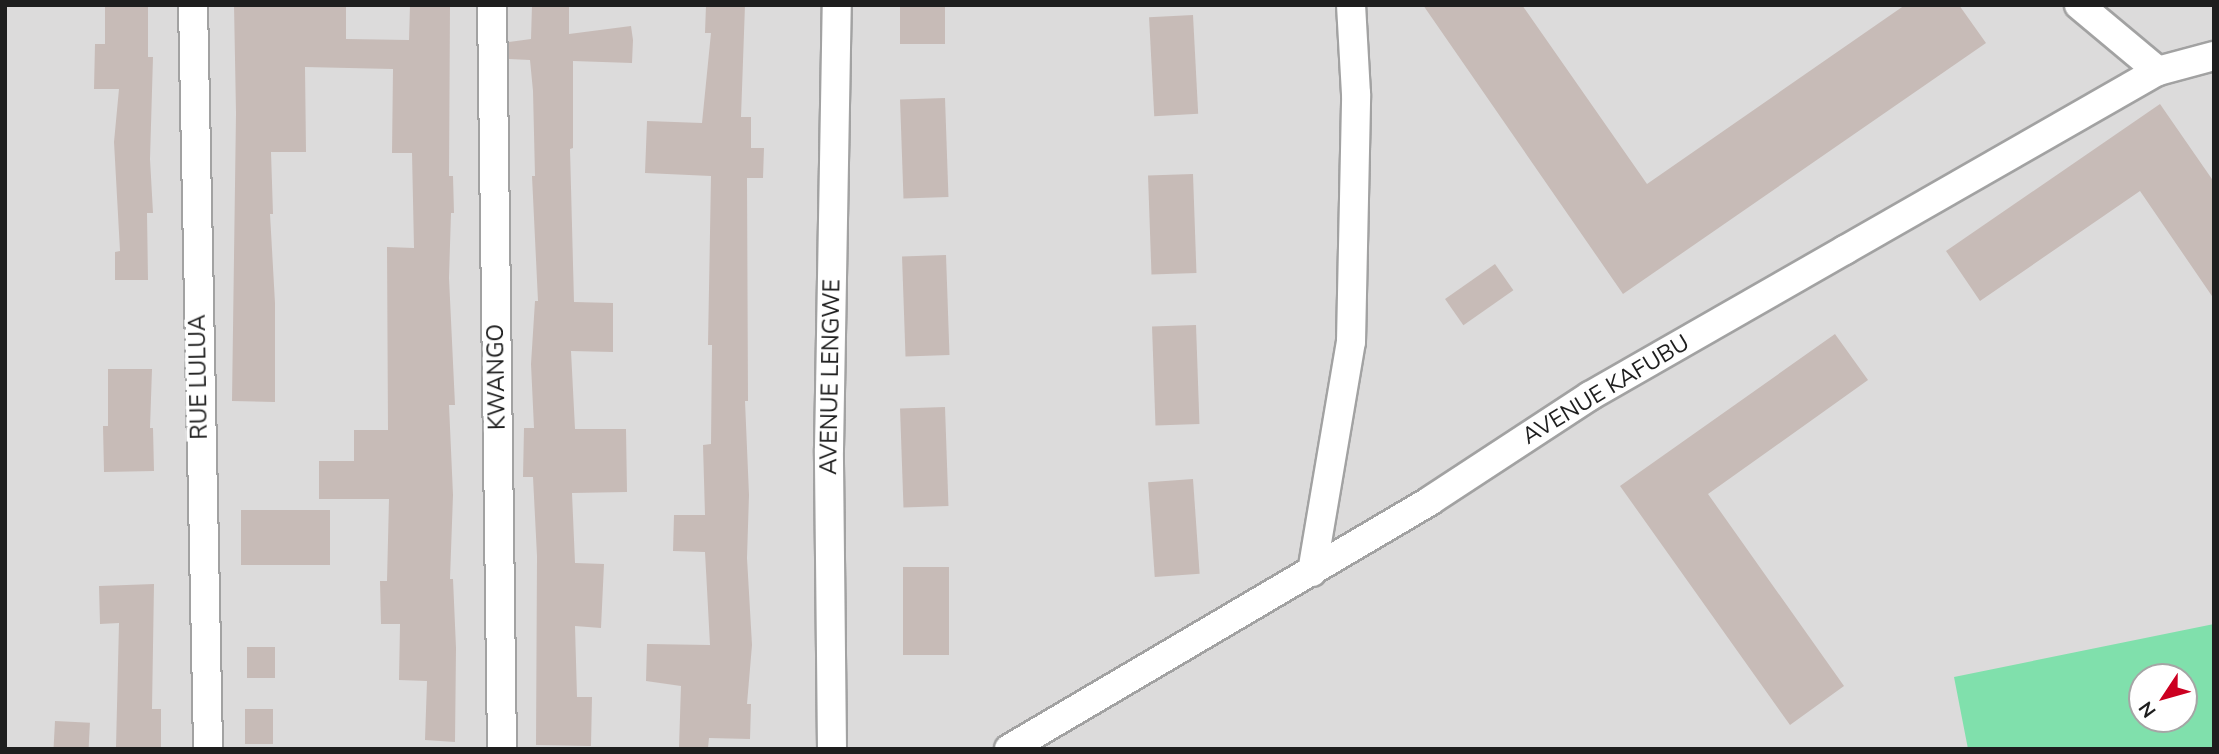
<!DOCTYPE html>
<style>
body{margin:0}
#map{position:relative;width:2219px;height:754px;overflow:hidden;background:#efeae4;font-family:"Nunito Sans",sans-serif}
div>[style]{position:absolute}
.residential>*{inset:0;background:#dcdbdb}
.pitch>*{inset:0;background:#80e0ac}
.building>*{inset:0;background:#c7bbb7;transform-origin:0 0}
.roads{filter:drop-shadow(2px 0 #a2a2a2) drop-shadow(-2px 0 #a2a2a2) drop-shadow(0 2px #a2a2a2) drop-shadow(0 -2px #a2a2a2)}
.minor>*{height:28px;margin:-14px;padding:0 14px;transform-origin:14px;border-radius:14px;background:#fff}
span{translate:-50% -50%;white-space:nowrap;text-align:center;line-height:1.15;-webkit-text-stroke:7px #fff;paint-order:stroke}
.street-label{font-size:23px;color:#1e1e1e}
.frame{position:absolute;inset:0;border:7px solid #1e1e1e;pointer-events:none}
.north{position:absolute;left:2128px;top:663px;width:70px;height:70px;box-sizing:border-box;background:#fff;border:2px solid #a5a5a5;border-radius:50%;rotate:234deg;font-size:19px;font-weight:700;line-height:28px;text-align:center;color:#1e1e1e}
.north::after{content:'';display:block;margin:auto;width:24px;height:32px;background:#cc0021;clip-path:polygon(50% 0,100% 100%,50% 72%,0 100%)}
</style>
<div id="map">
<div class="residential">
<i style="clip-path:polygon(evenodd,5px 5px,2214px 5px,2214px 749px,5px 749px,5px 5px,2142px 677px,2184px 677px,2184px 719px,2142px 719px,2142px 677px)"></i>
</div>
<div class="pitch">
<i style="clip-path:polygon(evenodd,2214px 624px,2214px 749px,1968px 749px,1954px 677px,2214px 624px,2142px 677px,2184px 677px,2184px 719px,2142px 719px,2142px 677px)"></i>
</div>
<div class="building">
<i style="clip-path:polygon(105px 5px,148px 5px,148px 57px,153px 57px,150px 159px,153px 213px,147px 213px,148px 280px,115px 280px,115px 252px,120px 251px,114px 142px,119px 89px,94px 89px,95px 44px,105px 44px)"></i>
<i style="clip-path:polygon(234px 5px,346px 5px,346px 39px,409px 40px,410px 5px,450px 5px,449px 176px,453px 176px,454px 213px,451px 213px,449px 278px,455px 405px,449px 405px,453px 495px,450px 579px,453px 579px,456px 648px,455px 742px,425px 740px,427px 681px,399px 680px,400px 624px,381px 624px,380px 581px,387px 581px,389px 499px,319px 499px,319px 461px,354px 461px,354px 430px,388px 430px,387px 247px,414px 248px,412px 153px,392px 153px,393px 69px,305px 67px,306px 152px,271px 152px,273px 214px,270px 214px,275px 303px,275px 402px,232px 401px,236px 113px)"></i>
<i style="clip-path:polygon(532px 5px,569px 5px,569px 34px,631px 26px,633px 40px,632px 63px,573px 61px,573px 148px,570px 149px,574px 302px,613px 303px,613px 352px,571px 351px,575px 429px,626px 429px,627px 492px,572px 493px,575px 563px,604px 564px,601px 628px,575px 626px,577px 697px,592px 697px,591px 746px,536px 745px,537px 556px,533px 477px,523px 477px,524px 428px,534px 428px,531px 364px,535px 301px,538px 301px,532px 176px,535px 176px,533px 91px,530px 60px,509px 59px,509px 42px,531px 39px)"></i>
<i style="clip-path:polygon(706px 5px,745px 5px,741px 117px,751px 117px,751px 148px,764px 148px,763px 178px,747px 178px,748px 401px,745px 401px,749px 495px,747px 558px,752px 645px,747px 704px,751px 704px,750px 739px,709px 738px,708px 748px,679px 747px,681px 686px,646px 681px,647px 644px,710px 645px,705px 552px,673px 551px,674px 515px,705px 515px,703px 445px,711px 444px,712px 345px,708px 345px,711px 176px,645px 173px,647px 121px,702px 123px,711px 33px,705px 33px)"></i>
<i style="left:900px;top:5px;width:45px;height:39px"></i>
<i style="clip-path:polygon(1423px 5px,1522px 5px,1647px 184px,1905px 5px,1959px 5px,1986px 43px,1623px 294px)"></i>
<i style="left:1193px;top:15px;width:99px;height:44px;rotate:87deg"></i>
<i style="left:945px;top:98px;width:99px;height:45px;rotate:88deg"></i>
<i style="clip-path:polygon(2160px 104px,2214px 182px,2214px 299px,2140px 191px,1980px 301px,1946px 251px)"></i>
<i style="left:1193px;top:174px;width:99px;height:45px;rotate:88deg"></i>
<i style="left:946px;top:255px;width:100px;height:44px;rotate:88deg"></i>
<i style="left:1495px;top:264px;width:32px;height:61px;rotate:55deg"></i>
<i style="left:1196px;top:325px;width:99px;height:44px;rotate:88deg"></i>
<i style="clip-path:polygon(1835px 334px,1868px 380px,1708px 494px,1844px 686px,1790px 725px,1620px 486px)"></i>
<i style="clip-path:polygon(108px 369px,152px 369px,150px 428px,153px 428px,154px 471px,104px 472px,103px 426px,108px 426px)"></i>
<i style="left:945px;top:407px;width:99px;height:45px;rotate:88deg"></i>
<i style="left:1193px;top:479px;width:95px;height:45px;rotate:86deg"></i>
<i style="left:241px;top:510px;width:89px;height:55px"></i>
<i style="left:903px;top:567px;width:46px;height:88px"></i>
<i style="clip-path:polygon(154px 584px,152px 709px,161px 709px,161px 747px,116px 747px,119px 623px,100px 624px,99px 586px)"></i>
<i style="left:247px;top:647px;width:28px;height:31px"></i>
<i style="left:245px;top:709px;width:28px;height:35px"></i>
<i style="left:55px;top:721px;width:35px;height:26px;rotate:3deg"></i>
</div>
<div class="roads">
<div class="minor">
<i style="left:193px;top:5px;width:744px;rotate:88.84deg"></i>
<i style="left:492px;top:5px;width:744px;rotate:89.23deg"></i>
<i style="left:2079px;top:5px;width:103px;rotate:39.9deg"></i>
<i style="left:1312px;top:572px;width:233px;rotate:-80.4deg"></i>
<i style="left:1351px;top:342px;width:248px;rotate:-88.8deg"></i>
<i style="left:1356px;top:94px;width:89px;rotate:-93.2deg"></i>
<i style="left:832px;top:749px;width:300px;rotate:-90.6deg"></i>
<i style="left:829px;top:449px;width:444px;rotate:-89deg"></i>
<i style="left:1009px;top:749px;width:490px;rotate:-30.5deg"></i>
<i style="left:1431px;top:500px;width:190px;rotate:-33.2deg"></i>
<i style="left:1590px;top:396px;width:294px;rotate:-29.8deg"></i>
<i style="left:1845px;top:250px;width:361px;rotate:-29.8deg"></i>
<i style="left:2158px;top:71px;width:58px;rotate:-15deg"></i>
</div>
</div>
<div class="street-label">
<span style="left:199px;top:377px;rotate:-91deg">RUE LULUA</span>
<span style="left:497px;top:377px;rotate:-91deg">KWANGO</span>
<span style="left:831px;top:377px;rotate:-89deg">AVENUE LENGWE</span>
<span style="left:1606px;top:390px;rotate:-31deg">AVENUE KAFUBU</span>
</div>
<div class="frame"></div>
<div class="north">N</div>
</div>
